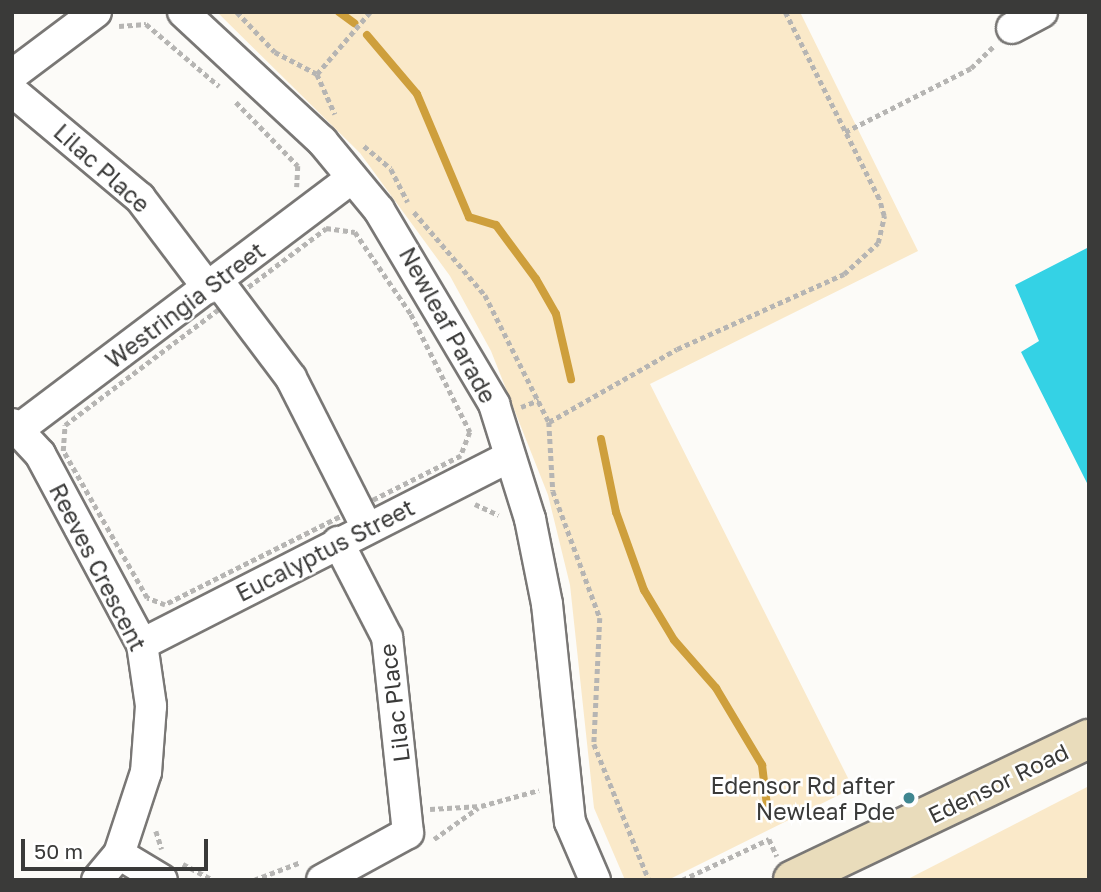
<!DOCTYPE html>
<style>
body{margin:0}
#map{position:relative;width:1101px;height:892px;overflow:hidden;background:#fcfbf8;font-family:"Golos Text",sans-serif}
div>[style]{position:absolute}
.green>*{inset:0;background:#fae9c9}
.stream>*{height:8px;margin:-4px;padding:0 4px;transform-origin:4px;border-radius:4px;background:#ce9f3c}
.building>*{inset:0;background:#34d2e5}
.path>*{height:4.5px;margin-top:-2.25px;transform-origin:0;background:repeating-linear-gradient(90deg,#b6b5b3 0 5px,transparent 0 8.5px)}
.roads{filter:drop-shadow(2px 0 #797775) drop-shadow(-2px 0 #797775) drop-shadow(0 2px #797775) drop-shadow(0 -2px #797775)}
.street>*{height:30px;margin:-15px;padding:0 15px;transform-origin:15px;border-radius:15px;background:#fff}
.secondary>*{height:38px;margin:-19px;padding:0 19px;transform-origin:19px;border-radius:19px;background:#e9dcbb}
.dots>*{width:19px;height:19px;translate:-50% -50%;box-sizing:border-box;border:4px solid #fff;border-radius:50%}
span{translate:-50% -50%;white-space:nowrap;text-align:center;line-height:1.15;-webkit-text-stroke:5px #fff;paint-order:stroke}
.street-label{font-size:23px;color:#3a3a39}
.poi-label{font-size:23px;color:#3a3a39}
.right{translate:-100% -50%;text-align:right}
.frame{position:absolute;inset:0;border:14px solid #3a3a39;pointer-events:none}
.scale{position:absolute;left:21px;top:839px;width:187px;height:32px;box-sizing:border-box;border:4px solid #3a3a39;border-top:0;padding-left:9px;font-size:21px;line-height:24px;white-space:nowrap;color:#3a3a39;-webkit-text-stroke:5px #fff;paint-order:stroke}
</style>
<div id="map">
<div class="green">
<i style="clip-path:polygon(217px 12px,800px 12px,918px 251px,650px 384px,853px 788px,668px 880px,625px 880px,594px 808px,570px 585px,548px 495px,491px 351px,450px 276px,360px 153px)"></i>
<i style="clip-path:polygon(1089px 786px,1089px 880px,906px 880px)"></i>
</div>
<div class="stream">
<i style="left:339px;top:12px;width:19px;rotate:36deg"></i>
<i style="left:367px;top:35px;width:77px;rotate:49.7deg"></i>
<i style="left:417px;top:94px;width:134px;rotate:67.1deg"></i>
<i style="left:469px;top:217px;width:28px;rotate:17deg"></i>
<i style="left:496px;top:225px;width:67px;rotate:53.5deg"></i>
<i style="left:536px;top:279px;width:40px;rotate:60.3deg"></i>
<i style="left:556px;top:314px;width:67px;rotate:77deg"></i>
<i style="left:601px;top:439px;width:75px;rotate:78.4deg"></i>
<i style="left:616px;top:512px;width:83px;rotate:70.3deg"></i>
<i style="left:644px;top:590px;width:58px;rotate:59deg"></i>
<i style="left:674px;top:640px;width:64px;rotate:48.8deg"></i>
<i style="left:716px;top:688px;width:90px;rotate:59.1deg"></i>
<i style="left:762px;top:765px;width:49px;rotate:83deg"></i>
</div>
<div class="building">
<i style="clip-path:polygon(1089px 247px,1089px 487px,1021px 352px,1039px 341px,1015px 285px)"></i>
</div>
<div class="path">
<i style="left:237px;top:12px;width:55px;rotate:46.5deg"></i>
<i style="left:275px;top:52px;width:47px;rotate:27.6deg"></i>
<i style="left:317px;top:74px;width:44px;rotate:65.8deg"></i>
<i style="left:119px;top:26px;width:27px;rotate:-4deg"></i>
<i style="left:146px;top:24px;width:96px;rotate:40.3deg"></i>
<i style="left:317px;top:74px;width:82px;rotate:-49.5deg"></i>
<i style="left:236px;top:102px;width:89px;rotate:45.9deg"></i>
<i style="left:298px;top:166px;width:21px;rotate:93deg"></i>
<i style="left:845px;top:132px;width:141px;rotate:-26.9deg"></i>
<i style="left:971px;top:68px;width:32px;rotate:-44deg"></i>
<i style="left:364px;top:146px;width:35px;rotate:40deg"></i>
<i style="left:391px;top:169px;width:37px;rotate:63deg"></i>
<i style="left:414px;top:212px;width:109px;rotate:49.5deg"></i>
<i style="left:485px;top:295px;width:142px;rotate:63.3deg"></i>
<i style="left:549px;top:422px;width:69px;rotate:86.7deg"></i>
<i style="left:553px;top:491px;width:135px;rotate:69.7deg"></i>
<i style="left:600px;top:618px;width:126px;rotate:92.7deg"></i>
<i style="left:594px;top:744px;width:147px;rotate:68deg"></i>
<i style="left:326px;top:228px;width:29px;rotate:8deg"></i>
<i style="left:355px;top:232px;width:99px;rotate:55.7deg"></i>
<i style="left:411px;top:314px;width:132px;rotate:63.4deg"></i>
<i style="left:470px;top:432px;width:26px;rotate:111deg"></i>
<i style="left:461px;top:456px;width:331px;rotate:153.3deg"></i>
<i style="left:165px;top:605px;width:19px;rotate:-159deg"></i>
<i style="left:147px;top:598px;width:169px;rotate:-119.7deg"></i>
<i style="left:63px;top:451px;width:26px;rotate:-86deg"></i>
<i style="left:65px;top:425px;width:327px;rotate:-37deg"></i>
<i style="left:521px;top:407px;width:19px;rotate:-21deg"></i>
<i style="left:549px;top:422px;width:147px;rotate:-29.7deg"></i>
<i style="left:677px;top:349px;width:183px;rotate:-24.2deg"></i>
<i style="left:844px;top:274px;width:46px;rotate:-42.4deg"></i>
<i style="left:878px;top:243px;width:28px;rotate:-77deg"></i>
<i style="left:884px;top:216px;width:18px;rotate:-106deg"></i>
<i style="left:879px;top:199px;width:209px;rotate:-116.7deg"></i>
<i style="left:475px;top:504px;width:26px;rotate:25deg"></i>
<i style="left:430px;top:809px;width:51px;rotate:-3.4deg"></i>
<i style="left:481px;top:806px;width:60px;rotate:-15.4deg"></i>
<i style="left:156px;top:831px;width:19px;rotate:72deg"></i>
<i style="left:434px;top:839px;width:54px;rotate:-35.2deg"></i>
<i style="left:183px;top:864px;width:34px;rotate:28deg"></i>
<i style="left:254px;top:880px;width:50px;rotate:-21deg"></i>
<i style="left:682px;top:880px;width:96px;rotate:-25.2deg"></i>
<i style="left:769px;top:839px;width:19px;rotate:65deg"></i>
</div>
<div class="roads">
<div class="street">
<i style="left:183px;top:12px;width:190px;rotate:42.9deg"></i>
<i style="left:322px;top:141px;width:89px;rotate:50.4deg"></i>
<i style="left:379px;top:210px;width:226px;rotate:59.3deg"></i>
<i style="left:494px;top:404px;width:121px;rotate:72.6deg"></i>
<i style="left:530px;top:519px;width:87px;rotate:78.7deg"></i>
<i style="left:547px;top:604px;width:219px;rotate:84deg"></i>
<i style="left:570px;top:822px;width:63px;rotate:66.7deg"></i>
<i style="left:1012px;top:28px;width:34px;rotate:-28deg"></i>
<i style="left:12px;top:75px;width:105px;rotate:-36.9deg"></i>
<i style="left:12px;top:91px;width:167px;rotate:39.9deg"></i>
<i style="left:140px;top:198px;width:113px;rotate:52.9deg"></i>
<i style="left:218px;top:281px;width:121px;rotate:53deg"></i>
<i style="left:291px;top:378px;width:168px;rotate:63.1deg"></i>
<i style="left:12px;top:424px;width:41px;rotate:47deg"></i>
<i style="left:40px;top:454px;width:216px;rotate:61.8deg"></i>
<i style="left:142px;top:644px;width:63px;rotate:81.7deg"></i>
<i style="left:151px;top:706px;width:66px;rotate:94.3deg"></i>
<i style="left:146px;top:772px;width:86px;rotate:108.2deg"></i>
<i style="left:119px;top:854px;width:34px;rotate:130deg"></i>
<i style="left:19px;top:429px;width:414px;rotate:-37deg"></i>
<i style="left:142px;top:644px;width:412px;rotate:-27deg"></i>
<i style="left:119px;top:854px;width:50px;rotate:31.2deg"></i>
<i style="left:322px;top:880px;width:98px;rotate:-28.7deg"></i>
<i style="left:408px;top:833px;width:197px;rotate:-96.1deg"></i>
<i style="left:387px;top:637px;width:107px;rotate:-117.3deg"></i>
</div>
<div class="secondary">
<i style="left:793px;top:880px;width:328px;rotate:-25.5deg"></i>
</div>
</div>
<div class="dots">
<i style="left:909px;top:798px;background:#408791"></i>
</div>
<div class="street-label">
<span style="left:102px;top:168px;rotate:42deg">Lilac Place</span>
<span style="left:185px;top:305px;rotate:-37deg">Westringia Street</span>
<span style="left:448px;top:325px;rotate:61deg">Newleaf Parade</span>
<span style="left:325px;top:550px;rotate:-27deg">Eucalyptus Street</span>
<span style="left:98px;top:567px;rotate:63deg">Reeves Crescent</span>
<span style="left:394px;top:703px;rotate:-97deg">Lilac Place</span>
<span style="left:998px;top:783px;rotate:-26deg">Edensor Road</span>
</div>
<div class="poi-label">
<span class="right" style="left:895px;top:798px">Edensor Rd after<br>Newleaf Pde</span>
</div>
<div class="frame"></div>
<div class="scale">50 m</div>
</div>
